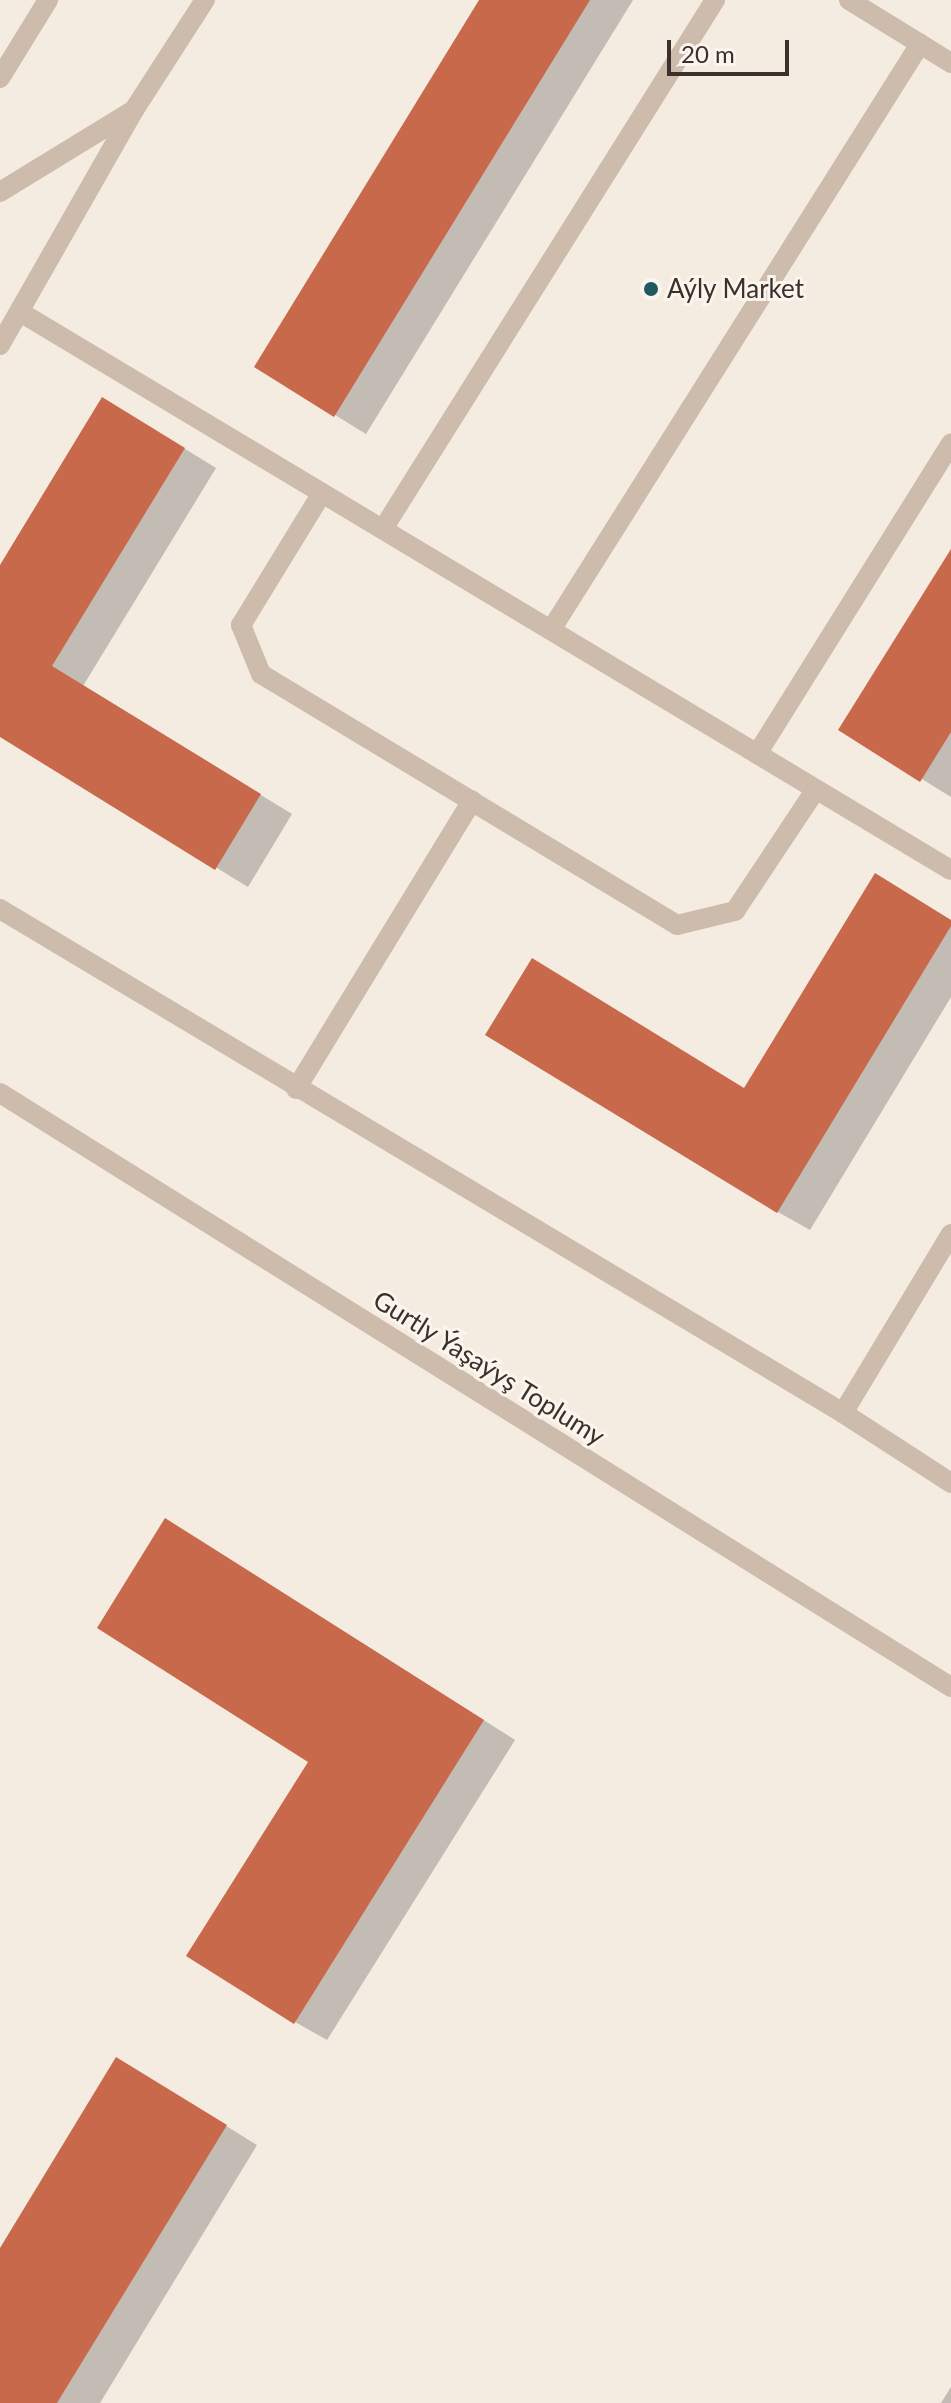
<!DOCTYPE html>
<meta charset="utf-8">
<style>
body{margin:0}
#map{position:relative;width:951px;height:2403px;overflow:hidden;background:#f4ebe1;font-family:Lato,sans-serif}
div>[style]{position:absolute}
.shadow>*{inset:0;background:#0003}
.building>*{inset:0;background:#c8694b}
.service>*{height:20px;margin:-10px;padding:0 10px;transform-origin:10px;border-radius:10px;background:#cdbbac}
.minor>*{height:20px;margin:-10px;padding:0 10px;transform-origin:10px;border-radius:10px;background:#cdbbac}
.tertiary>*{height:20px;margin:-10px;padding:0 10px;transform-origin:10px;border-radius:10px;background:#cdbbac}
.dots>*{width:22px;height:22px;translate:-50% -50%;box-sizing:border-box;border:4px solid #fbf5ee;border-radius:50%}
span{translate:-50% -50%;white-space:nowrap;text-align:center;line-height:1.15;-webkit-text-stroke:6px #fbf5ee;paint-order:stroke}
.poi-label{font-size:26px;color:#3b302b}
.left{translate:0 -50%;text-align:left}
.street-label{font-size:26px;color:#3b302b}
.scale{position:absolute;left:667px;top:40px;width:122px;height:36px;box-sizing:border-box;border:4px solid #3b302b;border-top:0;padding-left:10px;font-size:24px;line-height:28px;white-space:nowrap;color:#3b302b;-webkit-text-stroke:6px #fbf5ee;paint-order:stroke}
</style>
<div id="map">
<div class="shadow">
<i style="clip-path:polygon(481px 0,633px 0,366px 434px,335px 415px)"></i>
<i style="clip-path:polygon(135px 418px,216px 468px,83px 686px,292px 814px,248px 887px,0 735px,0 569px)"></i>
<i style="clip-path:polygon(951px 552px,951px 797px,841px 729px)"></i>
<i style="clip-path:polygon(951px 921px,951px 997px,810px 1230px,778px 1212px,745px 1090px)"></i>
<i style="clip-path:polygon(198px 1539px,515px 1740px,327px 2040px,295px 2022px,311px 1761px)"></i>
<i style="clip-path:polygon(149px 2078px,257px 2145px,100px 2403px,0 2403px,0 2252px)"></i>
<i style="clip-path:polygon(951px 2387px,951px 2403px,941px 2403px)"></i>
</div>
<div class="building">
<i style="clip-path:polygon(479px 0,590px 0,334px 417px,254px 367px)"></i>
<i style="clip-path:polygon(102px 397px,185px 448px,52px 666px,261px 794px,215px 870px,0 737px,0 565px)"></i>
<i style="clip-path:polygon(951px 549px,951px 732px,920px 782px,838px 730px)"></i>
<i style="clip-path:polygon(875px 873px,951px 920px,951px 926px,777px 1213px,485px 1035px,532px 958px,744px 1088px)"></i>
<i style="clip-path:polygon(165px 1518px,484px 1720px,294px 2024px,186px 1956px,308px 1762px,97px 1628px)"></i>
<i style="clip-path:polygon(116px 2057px,227px 2125px,57px 2403px,0 2403px,0 2248px)"></i>
</div>
<div class="service">
<i style="left:849px;top:0;width:120px;rotate:31.7deg"></i>
<i style="left:20px;top:312px;width:1085px;rotate:30.94deg"></i>
<i style="left:322px;top:493px;width:155px;rotate:121.5deg"></i>
<i style="left:241px;top:625px;width:53px;rotate:67.8deg"></i>
<i style="left:261px;top:674px;width:486px;rotate:31.1deg"></i>
<i style="left:677px;top:925px;width:60px;rotate:-13.6deg"></i>
<i style="left:735px;top:911px;width:146px;rotate:-56.4deg"></i>
<i style="left:383px;top:529px;width:625px;rotate:-57.89deg"></i>
<i style="left:551px;top:630px;width:693px;rotate:-57.8deg"></i>
<i style="left:757px;top:754px;width:366px;rotate:-58deg"></i>
<i style="left:296px;top:1089px;width:338px;rotate:-58.6deg"></i>
</div>
<div class="minor">
<i style="left:0;top:345px;width:271px;rotate:-60.3deg"></i>
<i style="left:134px;top:110px;width:131px;rotate:-57.2deg"></i>
<i style="left:0;top:909px;width:982px;rotate:30.87deg"></i>
<i style="left:843px;top:1413px;width:129px;rotate:32.9deg"></i>
<i style="left:843px;top:1413px;width:209px;rotate:-58.9deg"></i>
</div>
<div class="tertiary">
<i style="left:0;top:78px;width:92px;rotate:-58.4deg"></i>
<i style="left:0;top:192px;width:157px;rotate:-31.5deg"></i>
<i style="left:0;top:1093px;width:1121px;rotate:31.99deg"></i>
</div>
<div class="dots">
<i style="left:651px;top:289px;background:#1f5a5e"></i>
</div>
<div class="poi-label">
<span class="left" style="left:667px;top:289px">Aýly Market</span>
</div>
<div class="street-label">
<span style="left:489px;top:1368px;rotate:32deg">Gurtly Ýaşaýyş Toplumy</span>
</div>
<div class="scale">20 m</div>
</div>
